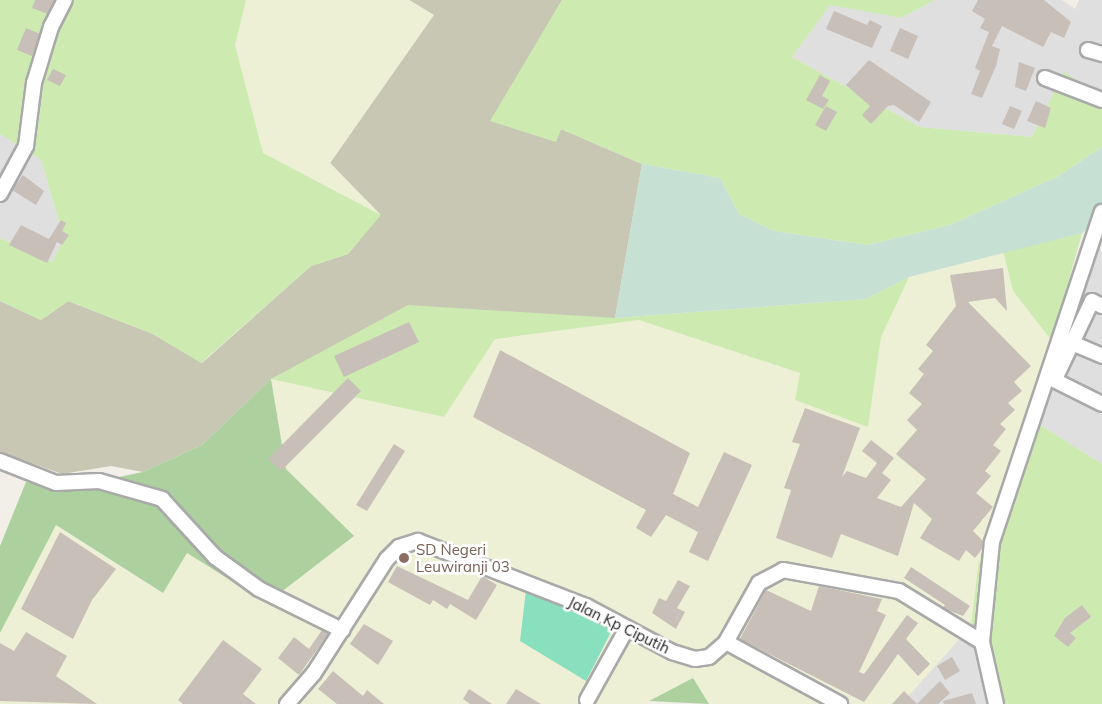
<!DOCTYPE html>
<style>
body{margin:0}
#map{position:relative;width:1102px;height:704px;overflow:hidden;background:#f2efe9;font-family:Mulish,sans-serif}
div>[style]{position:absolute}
.residential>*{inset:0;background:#e0dfdf}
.construction>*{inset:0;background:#c7c7b4}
.farmland>*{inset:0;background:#eef0d5}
.grass>*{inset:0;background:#cdebb0}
.forest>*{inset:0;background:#add19e}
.wetland>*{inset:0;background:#c6e0d4}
.pitch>*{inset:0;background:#88e0be}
.building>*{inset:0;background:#c7bfb8}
.roads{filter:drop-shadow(2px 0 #a9a9a9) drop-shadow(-2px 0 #a9a9a9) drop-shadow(0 2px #a9a9a9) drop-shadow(0 -2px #a9a9a9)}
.minor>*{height:14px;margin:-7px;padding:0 7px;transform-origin:7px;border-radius:7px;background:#fff}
.dots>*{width:16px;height:16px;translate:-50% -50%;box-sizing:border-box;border:3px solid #fff;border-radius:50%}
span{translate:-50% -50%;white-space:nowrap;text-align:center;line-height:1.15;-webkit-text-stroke:5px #fff;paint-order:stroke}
.education-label{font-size:15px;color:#785e54}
.left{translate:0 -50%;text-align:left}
.street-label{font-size:15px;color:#222}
</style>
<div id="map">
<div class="residential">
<i style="clip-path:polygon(935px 0,1062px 0,1075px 9px,1079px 0,1102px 0,1102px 95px,1064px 73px,1032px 137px,920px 127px,792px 57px,830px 4px,901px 18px)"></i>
<i style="clip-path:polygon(0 134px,41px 160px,64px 239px,52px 263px,0 238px)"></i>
<i style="clip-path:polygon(1096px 245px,1102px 252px,1102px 464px,1039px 424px)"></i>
<i style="clip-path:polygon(971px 626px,1002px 698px,1062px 704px,901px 704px)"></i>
</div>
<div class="construction">
<i style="clip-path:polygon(409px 0,562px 0,491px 121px,556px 141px,561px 129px,642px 164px,615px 318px,271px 379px,202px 445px,143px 472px,111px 466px,62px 474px,0 452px,0 301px,41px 320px,68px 301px,153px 334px,202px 363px,311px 266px,348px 254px,380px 215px,330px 163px,433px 15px)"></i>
</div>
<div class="farmland">
<i style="clip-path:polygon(246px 0,409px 0,434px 15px,330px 163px,381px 215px,263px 153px,235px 45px)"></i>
<i style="clip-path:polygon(1003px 251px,1013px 291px,1052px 341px,999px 490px,978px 567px,971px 626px,901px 704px,709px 704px,693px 678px,645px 704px,0 704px,0 633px,55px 525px,162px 593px,187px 553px,267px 603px,354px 537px,286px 469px,271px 379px,444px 417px,495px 339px,639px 320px,800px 373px,868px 427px,881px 337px,909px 277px)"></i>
</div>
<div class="grass">
<i style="clip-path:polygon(0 0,246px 0,235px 45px,263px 153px,381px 215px,348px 254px,311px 266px,201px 363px,153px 334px,68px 301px,41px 320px,0 301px,0 238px,52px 262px,64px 239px,41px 160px,0 134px)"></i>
<i style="clip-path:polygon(562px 0,935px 0,901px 18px,830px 5px,792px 57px,920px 127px,1032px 137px,1064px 72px,1102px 95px,1102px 147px,1059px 176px,950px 225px,867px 245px,774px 231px,739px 214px,720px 178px,642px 164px,561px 129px,556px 142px,490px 121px)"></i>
<i style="clip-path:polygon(1082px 233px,1052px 341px,1013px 291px,1003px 251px)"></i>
<i style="clip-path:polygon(909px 277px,881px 337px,868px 427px,795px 400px,800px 373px,639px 320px,495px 339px,444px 417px,271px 379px,408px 305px,615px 318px,866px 299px)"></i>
<i style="clip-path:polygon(1039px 424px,1102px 464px,1102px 704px,1005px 704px,971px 626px,978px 567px,999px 490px,1014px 495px)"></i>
</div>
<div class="forest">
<i style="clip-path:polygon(271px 379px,286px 469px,354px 536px,267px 603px,187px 553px,163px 593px,56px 525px,0 633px,0 546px,26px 482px,66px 488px,143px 472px,202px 445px)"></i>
<i style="clip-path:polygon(693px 678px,709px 704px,649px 701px)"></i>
</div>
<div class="wetland">
<i style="clip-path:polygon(1102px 147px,1102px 218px,1082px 233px,909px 277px,866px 299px,615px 318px,642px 164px,720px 178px,739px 214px,774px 231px,867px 245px,950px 225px,1059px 176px)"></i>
</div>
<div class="pitch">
<i style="clip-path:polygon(526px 590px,612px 630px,586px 681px,520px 641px)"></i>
</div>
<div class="building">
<i style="clip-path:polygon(35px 0,54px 0,48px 14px,32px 8px)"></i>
<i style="clip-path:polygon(978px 0,1044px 0,1071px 22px,1064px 38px,1051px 32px,1043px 47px,1002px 26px,992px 46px,1000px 49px,996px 66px,982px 98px,971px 94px,980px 71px,975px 68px,989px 32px,980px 28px,985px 19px,972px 11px)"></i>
<i style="clip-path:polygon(834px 11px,867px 25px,870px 20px,882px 26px,872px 48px,826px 29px)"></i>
<i style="clip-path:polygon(26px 28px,40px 34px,32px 56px,17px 50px)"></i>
<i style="clip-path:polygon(900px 28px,918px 36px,908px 59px,890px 51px)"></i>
<i style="clip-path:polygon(869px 60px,931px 102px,919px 122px,894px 105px,888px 106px,871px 124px,862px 115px,870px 106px,846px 85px)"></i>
<i style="clip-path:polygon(1019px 62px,1035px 68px,1026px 91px,1015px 87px)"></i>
<i style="clip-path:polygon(53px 69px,66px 75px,60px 86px,47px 80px)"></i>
<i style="clip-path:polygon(820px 75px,830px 81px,822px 96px,829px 100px,823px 109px,806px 100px)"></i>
<i style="clip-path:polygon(1036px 101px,1051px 108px,1045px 128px,1027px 121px)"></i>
<i style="clip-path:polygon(826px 106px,837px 112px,826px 131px,815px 125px)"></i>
<i style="clip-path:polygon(1010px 106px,1022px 111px,1014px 129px,1002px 124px)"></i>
<i style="clip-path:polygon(23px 175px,44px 191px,36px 205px,12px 190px)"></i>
<i style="clip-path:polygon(61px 220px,66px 223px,62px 231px,69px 235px,62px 245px,57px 242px,47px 263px,9px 245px,21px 225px,49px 239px)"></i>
<i style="clip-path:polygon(1003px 268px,1007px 311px,995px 298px,968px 302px,1031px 366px,1014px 382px,1022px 391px,1008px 403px,1015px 410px,1000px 424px,1006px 429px,993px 445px,1001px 451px,985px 471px,991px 476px,976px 493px,993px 507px,973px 531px,983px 541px,982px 549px,975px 558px,966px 550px,959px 561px,920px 538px,932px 519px,914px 503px,898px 556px,841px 534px,832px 558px,776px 538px,791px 490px,784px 488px,800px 444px,792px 442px,805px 408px,860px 428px,842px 477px,847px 471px,866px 478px,877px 463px,862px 451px,871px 440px,894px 458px,882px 473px,891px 480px,877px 498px,901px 507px,926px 479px,896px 454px,917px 430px,907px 420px,922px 404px,909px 393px,924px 374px,918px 369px,933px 351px,926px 345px,956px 306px,950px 275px)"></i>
<i style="clip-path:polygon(409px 322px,419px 342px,344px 377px,334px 356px)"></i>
<i style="clip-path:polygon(500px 350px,690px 453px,673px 494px,698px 507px,724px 452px,752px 465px,708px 561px,689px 552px,698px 532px,666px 515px,651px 537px,636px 528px,646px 510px,473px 417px)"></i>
<i style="clip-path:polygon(348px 378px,361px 391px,281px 471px,268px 459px)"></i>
<i style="clip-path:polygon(394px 444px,405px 451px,367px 511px,356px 505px)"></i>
<i style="clip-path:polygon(60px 532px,116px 569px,92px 600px,73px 639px,21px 609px)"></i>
<i style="clip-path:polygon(397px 566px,468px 600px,482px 576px,497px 585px,476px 620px,450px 604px,447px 609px,433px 600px,430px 605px,388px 582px)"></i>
<i style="clip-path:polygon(911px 567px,970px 606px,963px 616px,943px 608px,945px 605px,904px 578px)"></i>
<i style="clip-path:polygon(678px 580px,690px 586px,677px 608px,685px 612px,676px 629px,652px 613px,659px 598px,666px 601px)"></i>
<i style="clip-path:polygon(819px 586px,882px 599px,877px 611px,886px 615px,859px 672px,864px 674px,907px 615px,918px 623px,906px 639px,930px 664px,918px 676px,898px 654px,864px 702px,740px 639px,766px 590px,811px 611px)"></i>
<i style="clip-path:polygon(1082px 605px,1091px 617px,1070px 633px,1076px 638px,1068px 647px,1054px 636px,1065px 618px)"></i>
<i style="clip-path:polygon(364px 624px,393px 641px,378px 665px,350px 644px)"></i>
<i style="clip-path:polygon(322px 630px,328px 634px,299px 675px,278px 658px,294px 637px,309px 649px)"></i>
<i style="clip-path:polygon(26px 632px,67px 656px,56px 676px,97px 704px,0 701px,0 643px,14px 651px)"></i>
<i style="clip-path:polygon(223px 640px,262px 669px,243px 694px,256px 704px,183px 704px,178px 700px)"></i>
<i style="clip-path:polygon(952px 657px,960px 671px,945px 680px,937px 666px)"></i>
<i style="clip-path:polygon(333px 671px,363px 696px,367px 690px,384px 704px,337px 704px,318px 689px)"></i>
<i style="clip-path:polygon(940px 681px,950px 693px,938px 704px,892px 704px,904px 691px,917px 704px)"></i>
<i style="clip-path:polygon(469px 689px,492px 704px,470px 704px,463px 699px)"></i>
<i style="clip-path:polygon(516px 689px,541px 704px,506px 704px)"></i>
<i style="clip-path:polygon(972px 693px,976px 704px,944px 704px,943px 701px)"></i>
</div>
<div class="roads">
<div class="minor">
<i style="left:1088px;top:50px;width:15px;rotate:16deg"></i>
<i style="left:1045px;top:78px;width:61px;rotate:21.1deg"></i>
<i style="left:0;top:194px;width:55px;rotate:-61.6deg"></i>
<i style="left:26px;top:146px;width:64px;rotate:-82.8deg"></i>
<i style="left:34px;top:83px;width:59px;rotate:-73.1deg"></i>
<i style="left:51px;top:27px;width:30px;rotate:-63deg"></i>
<i style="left:1072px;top:343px;width:33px;rotate:23deg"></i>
<i style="left:1048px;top:377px;width:60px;rotate:26.6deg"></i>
<i style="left:1055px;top:379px;width:86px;rotate:-64.6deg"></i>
<i style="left:1092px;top:301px;width:11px;rotate:27deg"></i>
<i style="left:0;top:461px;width:60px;rotate:21.4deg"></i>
<i style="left:56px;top:483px;width:43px;rotate:-2.7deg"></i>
<i style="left:99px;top:481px;width:66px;rotate:15.9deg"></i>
<i style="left:162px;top:499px;width:79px;rotate:47.6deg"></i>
<i style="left:215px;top:557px;width:54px;rotate:36deg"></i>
<i style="left:259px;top:589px;width:93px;rotate:26.3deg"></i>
<i style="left:726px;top:642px;width:130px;rotate:28.5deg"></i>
<i style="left:587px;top:700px;width:82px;rotate:-60.9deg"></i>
<i style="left:287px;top:704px;width:41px;rotate:-48.9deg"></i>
<i style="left:314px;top:673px;width:135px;rotate:-57.4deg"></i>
<i style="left:387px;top:559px;width:17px;rotate:-45deg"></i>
<i style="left:399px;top:547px;width:20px;rotate:-18deg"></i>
<i style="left:418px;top:541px;width:180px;rotate:21.2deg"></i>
<i style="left:586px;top:606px;width:98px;rotate:28.1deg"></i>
<i style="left:672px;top:652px;width:24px;rotate:17deg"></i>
<i style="left:695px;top:659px;width:14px;rotate:-8deg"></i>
<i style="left:709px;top:657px;width:23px;rotate:-41deg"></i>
<i style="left:726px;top:642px;width:68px;rotate:-60.8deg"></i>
<i style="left:759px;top:583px;width:27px;rotate:-28deg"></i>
<i style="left:783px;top:570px;width:118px;rotate:10.3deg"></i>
<i style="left:899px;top:591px;width:97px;rotate:31.6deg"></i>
<i style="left:996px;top:704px;width:64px;rotate:-102.7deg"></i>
<i style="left:982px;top:642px;width:100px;rotate:-84.3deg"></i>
<i style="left:992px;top:542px;width:348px;rotate:-71.6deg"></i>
</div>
</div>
<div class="dots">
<i style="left:404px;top:558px;background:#8d6e63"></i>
</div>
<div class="education-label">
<span class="left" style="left:416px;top:558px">SD Negeri<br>Leuwiranji 03</span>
</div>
<div class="street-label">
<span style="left:619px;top:625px;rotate:26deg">Jalan Kp Ciputih</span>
</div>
</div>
